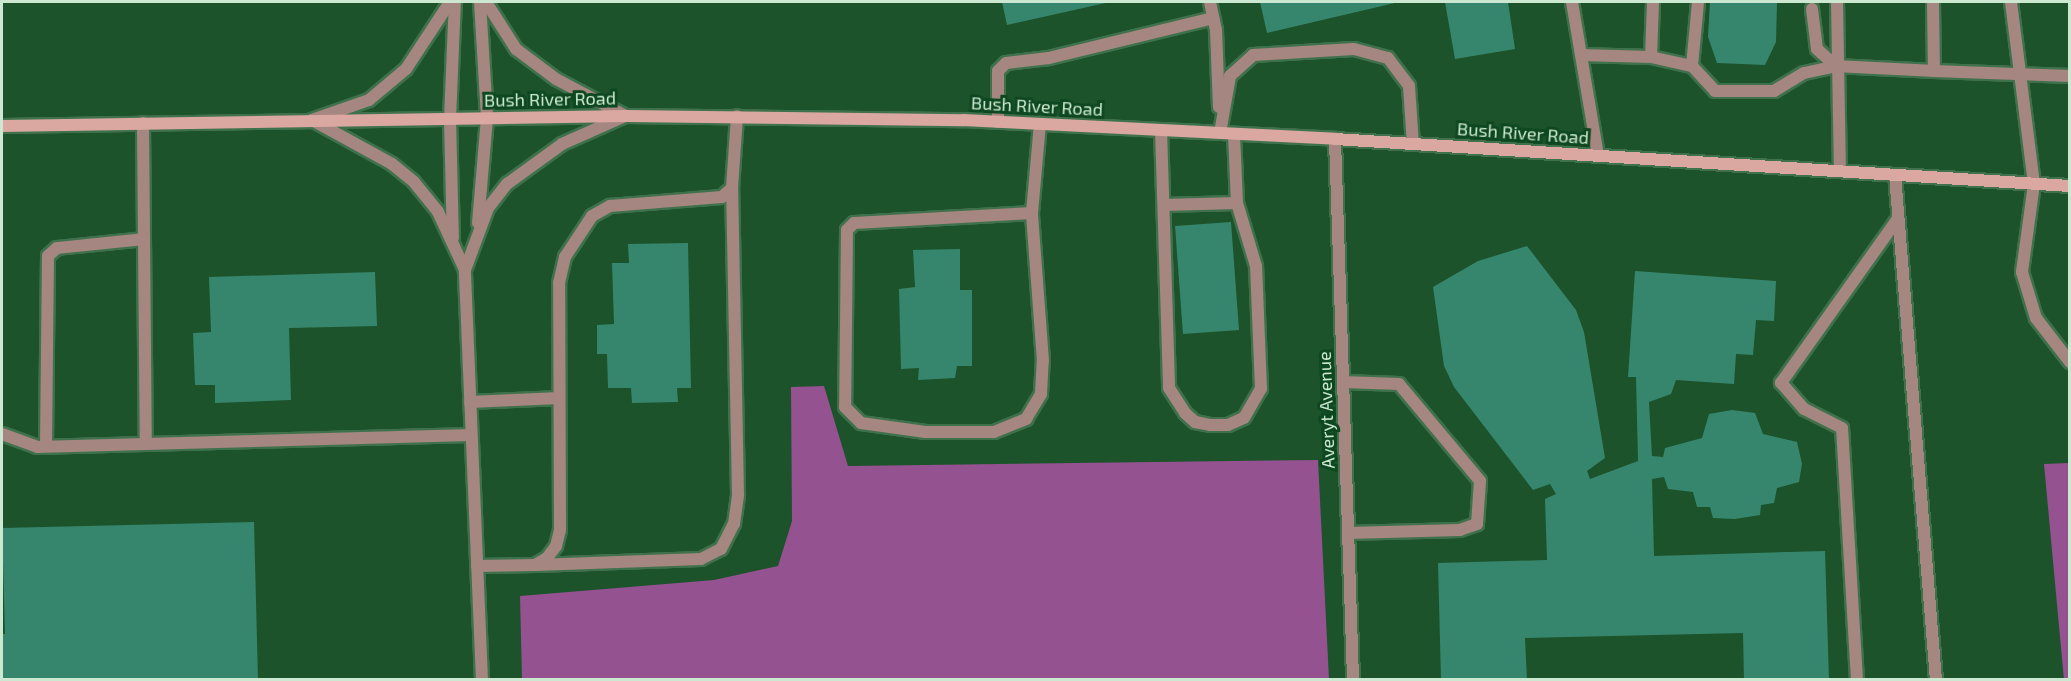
<!DOCTYPE html>
<style>
body{margin:0}
#map{position:relative;width:2071px;height:681px;overflow:hidden;background:#1c532b;font-family:"Exo 2",sans-serif}
div>[style]{position:absolute}
.green>*{inset:0;background:#945290}
.building>*{inset:0;background:#36866d}
.roads{filter:drop-shadow(2px 0 #3f714c) drop-shadow(-2px 0 #3f714c) drop-shadow(0 2px #3f714c) drop-shadow(0 -2px #3f714c)}
.service>*{height:12px;margin:-6px;padding:0 6px;transform-origin:6px;border-radius:6px;background:#a58680}
.minor>*{height:12px;margin:-6px;padding:0 6px;transform-origin:6px;border-radius:6px;background:#a58680}
.secondary>*{height:12px;margin:-6px;padding:0 6px;transform-origin:6px;border-radius:6px;background:#daa8a0}
span{translate:-50% -50%;white-space:nowrap;text-align:center;line-height:1.15;-webkit-text-stroke:6px #0e4820;paint-order:stroke}
.street-label{font-size:18px;color:#cce8d0}
.frame{position:absolute;inset:0;border:3px solid #cce8d0;pointer-events:none}
</style>
<div id="map">
<div class="green">
<i style="clip-path:polygon(824px 386px,848px 466px,1318px 460px,1329px 679px,522px 679px,520px 596px,714px 580px,778px 566px,792px 521px,791px 387px)"></i>
<i style="clip-path:polygon(2069px 463px,2070px 679px,2064px 680px,2044px 464px)"></i>
</div>
<div class="building">
<i style="clip-path:polygon(1002px 2px,1110px 2px,1007px 25px)"></i>
<i style="clip-path:polygon(1260px 2px,1399px 2px,1267px 33px)"></i>
<i style="clip-path:polygon(1445px 2px,1508px 2px,1515px 49px,1455px 59px)"></i>
<i style="clip-path:polygon(1710px 2px,1777px 2px,1776px 42px,1765px 65px,1717px 63px,1708px 37px)"></i>
<i style="clip-path:polygon(1231px 222px,1239px 330px,1183px 334px,1175px 226px)"></i>
<i style="clip-path:polygon(688px 243px,691px 388px,677px 388px,678px 402px,632px 403px,631px 388px,608px 388px,607px 354px,597px 354px,597px 325px,614px 324px,612px 263px,629px 263px,628px 244px)"></i>
<i style="clip-path:polygon(1527px 246px,1576px 310px,1584px 332px,1605px 458px,1587px 471px,1590px 479px,1638px 461px,1636px 377px,1628px 377px,1635px 271px,1776px 281px,1774px 321px,1756px 320px,1753px 355px,1736px 354px,1734px 384px,1676px 380px,1671px 394px,1649px 402px,1652px 456px,1663px 457px,1665px 448px,1702px 438px,1709px 414px,1732px 410px,1755px 413px,1763px 434px,1797px 442px,1802px 464px,1799px 482px,1777px 488px,1774px 503px,1761px 505px,1760px 515px,1735px 519px,1713px 518px,1710px 507px,1697px 507px,1693px 492px,1668px 489px,1664px 477px,1652px 479px,1654px 556px,1825px 551px,1829px 680px,1744px 680px,1743px 633px,1525px 638px,1527px 680px,1441px 680px,1438px 563px,1547px 560px,1545px 499px,1556px 494px,1550px 484px,1533px 490px,1454px 387px,1444px 366px,1433px 287px,1478px 261px)"></i>
<i style="clip-path:polygon(960px 249px,960px 290px,972px 290px,972px 366px,957px 366px,955px 378px,918px 380px,919px 368px,901px 369px,899px 289px,915px 287px,913px 250px)"></i>
<i style="clip-path:polygon(375px 272px,377px 326px,289px 328px,291px 400px,215px 403px,215px 385px,195px 385px,193px 333px,211px 332px,209px 277px)"></i>
<i style="clip-path:polygon(254px 522px,258px 680px,2px 680px,2px 634px,5px 634px,2px 528px)"></i>
</div>
<div class="roads">
<div class="service">
<i style="left:480px;top:2px;width:116px;rotate:86.5deg"></i>
<i style="left:486px;top:2px;width:56px;rotate:57.4deg"></i>
<i style="left:516px;top:49px;width:50px;rotate:36.9deg"></i>
<i style="left:556px;top:79px;width:79px;rotate:27.9deg"></i>
<i style="left:1210px;top:2px;width:29px;rotate:78deg"></i>
<i style="left:1216px;top:30px;width:77px;rotate:87.8deg"></i>
<i style="left:1572px;top:2px;width:156px;rotate:80.4deg"></i>
<i style="left:1837px;top:2px;width:169px;rotate:89deg"></i>
<i style="left:1933px;top:2px;width:69px;rotate:89.2deg"></i>
<i style="left:1934px;top:71px;width:136px;rotate:2.1deg"></i>
<i style="left:2011px;top:2px;width:183px;rotate:82.8deg"></i>
<i style="left:1812px;top:9px;width:40px;rotate:82.9deg"></i>
<i style="left:1817px;top:49px;width:25px;rotate:42deg"></i>
<i style="left:1581px;top:55px;width:70px;rotate:1.6deg"></i>
<i style="left:1651px;top:57px;width:42px;rotate:12.4deg"></i>
<i style="left:1692px;top:66px;width:34px;rotate:47deg"></i>
<i style="left:1715px;top:91px;width:59px"></i>
<i style="left:1774px;top:91px;width:35px;rotate:-31deg"></i>
<i style="left:1804px;top:73px;width:33px;rotate:-12deg"></i>
<i style="left:1836px;top:66px;width:98px;rotate:2.9deg"></i>
<i style="left:1651px;top:57px;width:55px;rotate:-87.9deg"></i>
<i style="left:1692px;top:66px;width:64px;rotate:-84.6deg"></i>
<i style="left:450px;top:119px;width:117px;rotate:-87.6deg"></i>
<i style="left:312px;top:120px;width:60px;rotate:-19.3deg"></i>
<i style="left:369px;top:100px;width:48px;rotate:-40deg"></i>
<i style="left:406px;top:69px;width:80px;rotate:-56.7deg"></i>
<i style="left:998px;top:122px;width:51px;rotate:-90deg"></i>
<i style="left:998px;top:71px;width:11px;rotate:-45deg"></i>
<i style="left:1006px;top:63px;width:43px;rotate:-6.6deg"></i>
<i style="left:1049px;top:58px;width:169px;rotate:-13.7deg"></i>
<i style="left:143px;top:123px;width:321px;rotate:89.5deg"></i>
<i style="left:1161px;top:130px;width:258px;rotate:88.2deg"></i>
<i style="left:1169px;top:388px;width:30px;rotate:57deg"></i>
<i style="left:1185px;top:413px;width:13px;rotate:42deg"></i>
<i style="left:1195px;top:422px;width:15px;rotate:11deg"></i>
<i style="left:1210px;top:425px;width:18px"></i>
<i style="left:1228px;top:425px;width:17px;rotate:-24deg"></i>
<i style="left:1244px;top:418px;width:34px;rotate:-60deg"></i>
<i style="left:1261px;top:389px;width:123px;rotate:-92.3deg"></i>
<i style="left:1256px;top:266px;width:66px;rotate:-106.8deg"></i>
<i style="left:1237px;top:203px;width:69px;rotate:-92.5deg"></i>
<i style="left:1220px;top:133px;width:58px;rotate:-80deg"></i>
<i style="left:1230px;top:76px;width:31px;rotate:-42deg"></i>
<i style="left:1253px;top:55px;width:101px;rotate:-3.4deg"></i>
<i style="left:1354px;top:49px;width:35px;rotate:15deg"></i>
<i style="left:1388px;top:58px;width:35px;rotate:53deg"></i>
<i style="left:1409px;top:86px;width:58px;rotate:86.1deg"></i>
<i style="left:1895px;top:175px;width:507px;rotate:85.36deg"></i>
<i style="left:1164px;top:205px;width:73px;rotate:-1.6deg"></i>
<i style="left:1032px;top:213px;width:178px;rotate:176.8deg"></i>
<i style="left:854px;top:223px;width:10px;rotate:135deg"></i>
<i style="left:847px;top:230px;width:177px;rotate:90.6deg"></i>
<i style="left:845px;top:407px;width:23px;rotate:45deg"></i>
<i style="left:861px;top:423px;width:65px;rotate:8deg"></i>
<i style="left:925px;top:432px;width:69px"></i>
<i style="left:994px;top:432px;width:35px;rotate:-22deg"></i>
<i style="left:1026px;top:419px;width:29px;rotate:-59deg"></i>
<i style="left:1041px;top:394px;width:33px;rotate:-87deg"></i>
<i style="left:1043px;top:361px;width:148px;rotate:-94.3deg"></i>
<i style="left:1032px;top:213px;width:89px;rotate:-84.9deg"></i>
<i style="left:1343px;top:382px;width:56px;rotate:2deg"></i>
<i style="left:1399px;top:384px;width:126px;rotate:50.1deg"></i>
<i style="left:1480px;top:481px;width:43px;rotate:94deg"></i>
<i style="left:1477px;top:524px;width:18px;rotate:161deg"></i>
<i style="left:1460px;top:530px;width:112px;rotate:178.5deg"></i>
<i style="left:470px;top:402px;width:89px;rotate:-2.6deg"></i>
<i style="left:2px;top:434px;width:37px;rotate:20deg"></i>
<i style="left:37px;top:447px;width:434px;rotate:-1.6deg"></i>
<i style="left:46px;top:446px;width:190px;rotate:-89.4deg"></i>
<i style="left:48px;top:256px;width:12px;rotate:-42deg"></i>
<i style="left:57px;top:248px;width:87px;rotate:-5.9deg"></i>
<i style="left:536px;top:565px;width:165px;rotate:-2.1deg"></i>
<i style="left:701px;top:559px;width:22px;rotate:-27deg"></i>
<i style="left:721px;top:549px;width:28px;rotate:-63deg"></i>
<i style="left:734px;top:524px;width:30px;rotate:-82deg"></i>
<i style="left:738px;top:494px;width:306px;rotate:-91.1deg"></i>
<i style="left:477px;top:566px;width:58px;rotate:-1deg"></i>
<i style="left:535px;top:565px;width:14px;rotate:-30deg"></i>
<i style="left:547px;top:558px;width:15px;rotate:-53deg"></i>
<i style="left:556px;top:546px;width:16px;rotate:-76deg"></i>
<i style="left:560px;top:530px;width:247px;rotate:-90.2deg"></i>
<i style="left:559px;top:283px;width:27px;rotate:-77deg"></i>
<i style="left:565px;top:257px;width:49px;rotate:-56.6deg"></i>
<i style="left:592px;top:216px;width:21px;rotate:-29deg"></i>
<i style="left:610px;top:206px;width:112px;rotate:-4.6deg"></i>
<i style="left:722px;top:197px;width:13px;rotate:-42deg"></i>
<i style="left:732px;top:188px;width:72px;rotate:-86deg"></i>
<i style="left:1857px;top:680px;width:252px;rotate:-93.4deg"></i>
<i style="left:1842px;top:428px;width:42px;rotate:-153.4deg"></i>
<i style="left:1804px;top:409px;width:35px;rotate:-131deg"></i>
<i style="left:1781px;top:383px;width:199px;rotate:-54.6deg"></i>
</div>
<div class="minor">
<i style="left:450px;top:119px;width:119px;rotate:88.6deg"></i>
<i style="left:312px;top:120px;width:91px;rotate:28.8deg"></i>
<i style="left:392px;top:164px;width:28px;rotate:39deg"></i>
<i style="left:414px;top:182px;width:38px;rotate:51deg"></i>
<i style="left:438px;top:212px;width:64px;rotate:65deg"></i>
<i style="left:1335px;top:139px;width:541px;rotate:88.09deg"></i>
<i style="left:2034px;top:184px;width:89px;rotate:97.8deg"></i>
<i style="left:2022px;top:272px;width:48px;rotate:73.1deg"></i>
<i style="left:2036px;top:318px;width:56px;rotate:52.3deg"></i>
<i style="left:478px;top:223px;width:105px;rotate:-85.1deg"></i>
<i style="left:482px;top:680px;width:410px;rotate:-92.4deg"></i>
<i style="left:465px;top:270px;width:66px;rotate:-69.6deg"></i>
<i style="left:488px;top:208px;width:31px;rotate:-52deg"></i>
<i style="left:507px;top:184px;width:68px;rotate:-36deg"></i>
<i style="left:562px;top:144px;width:69px;rotate:-24deg"></i>
</div>
<div class="secondary">
<i style="left:2px;top:126px;width:624px;rotate:-0.92deg"></i>
<i style="left:626px;top:116px;width:338px;rotate:0.7deg"></i>
<i style="left:964px;top:120px;width:371px;rotate:2.9deg"></i>
<i style="left:1335px;top:139px;width:737px;rotate:3.66deg"></i>
</div>
</div>
<div class="street-label">
<span style="left:550px;top:99px;rotate:-1deg">Bush River Road</span>
<span style="left:1037px;top:106px;rotate:3deg">Bush River Road</span>
<span style="left:1523px;top:133px;rotate:4deg">Bush River Road</span>
<span style="left:1326px;top:410px;rotate:-92deg">Averyt Avenue</span>
</div>
<div class="frame"></div>
</div>
